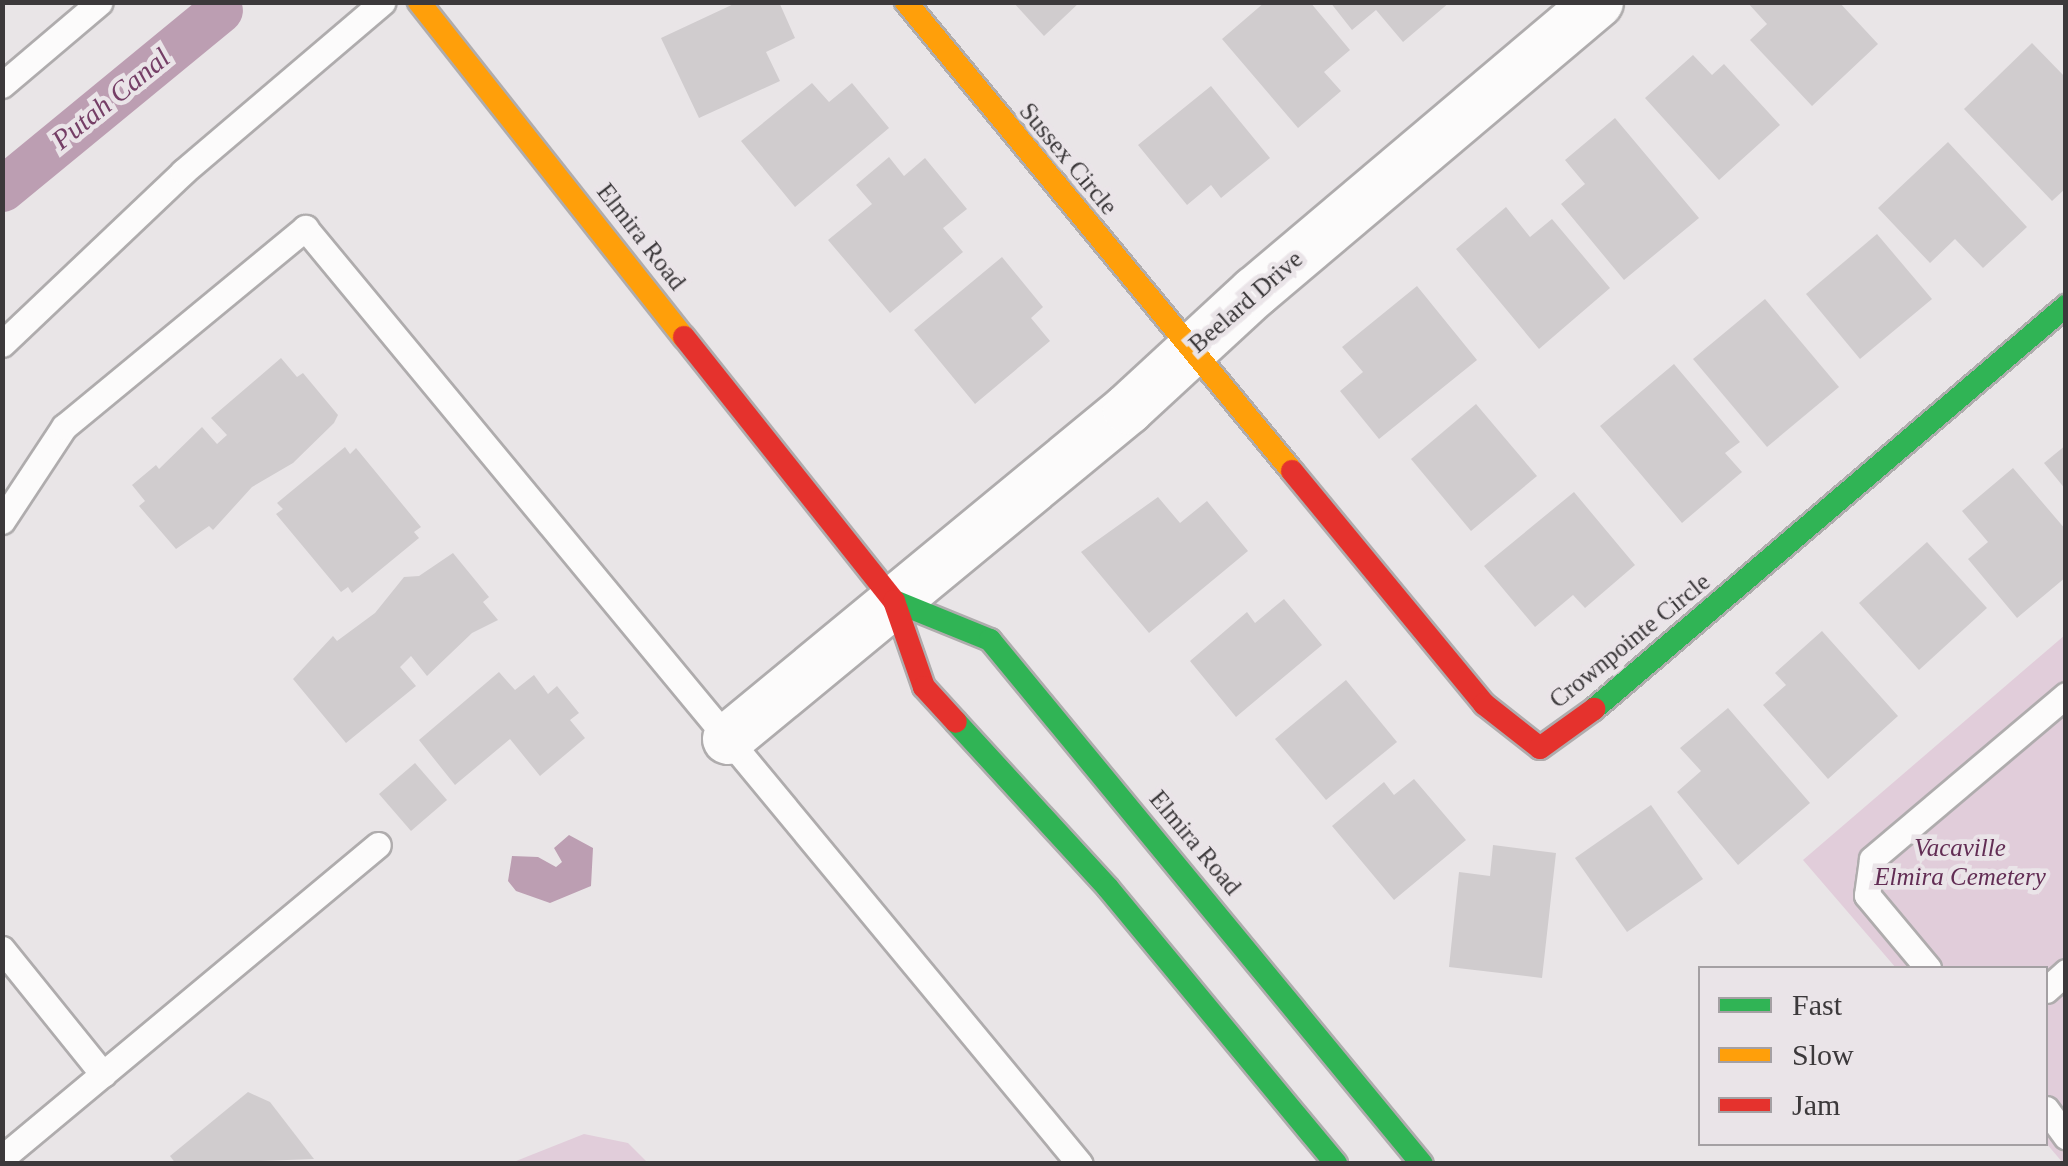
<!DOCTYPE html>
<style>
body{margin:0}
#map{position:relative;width:2068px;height:1166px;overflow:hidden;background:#e9e5e7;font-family:"Times New Roman",serif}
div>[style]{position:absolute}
.green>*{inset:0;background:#e1cdda}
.water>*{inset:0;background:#bc9eb2}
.canal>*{height:45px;margin:-22.5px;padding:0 22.5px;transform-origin:22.5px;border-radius:22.5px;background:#bc9eb2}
.building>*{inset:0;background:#d0ccce}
.roads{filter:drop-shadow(2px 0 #afacad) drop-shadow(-2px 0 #afacad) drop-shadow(0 2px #afacad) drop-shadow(0 -2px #afacad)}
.lane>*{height:25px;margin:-12.5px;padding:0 12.5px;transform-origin:12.5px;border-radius:12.5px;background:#fcfbfb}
.street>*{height:50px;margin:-25px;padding:0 25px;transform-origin:25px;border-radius:25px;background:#fcfbfb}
.fast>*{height:22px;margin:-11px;padding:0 11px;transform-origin:11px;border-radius:11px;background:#30b455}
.slow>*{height:22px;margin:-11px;padding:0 11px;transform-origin:11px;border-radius:11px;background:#ff9f0a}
.jam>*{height:22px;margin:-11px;padding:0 11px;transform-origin:11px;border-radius:11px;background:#e5322d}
span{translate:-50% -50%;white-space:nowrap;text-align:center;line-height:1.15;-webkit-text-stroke:9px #eae4e8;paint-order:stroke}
.street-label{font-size:25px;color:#3c393b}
.park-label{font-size:25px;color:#622d54;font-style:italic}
.water-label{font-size:28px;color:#753e66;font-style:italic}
.frame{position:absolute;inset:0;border:5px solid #3c393b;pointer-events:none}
.legend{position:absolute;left:1698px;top:966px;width:350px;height:180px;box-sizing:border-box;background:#eae4e8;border:2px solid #a4a0a3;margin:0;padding:12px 18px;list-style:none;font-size:30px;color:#3c393b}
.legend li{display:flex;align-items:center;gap:20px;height:50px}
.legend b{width:50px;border:2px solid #a4a0a3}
</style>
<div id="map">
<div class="green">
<i style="clip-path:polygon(2065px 635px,2065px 1163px,2063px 1163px,2046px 1143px,2046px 968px,1896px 968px,1803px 860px)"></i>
<i style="clip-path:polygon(584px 1134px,628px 1143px,648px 1163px,511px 1163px)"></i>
</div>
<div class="water">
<i style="clip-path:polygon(569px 835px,593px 848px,591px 886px,550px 903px,516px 891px,508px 881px,512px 856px,538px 857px,556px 867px,562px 862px,554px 848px)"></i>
</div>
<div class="canal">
<i style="left:2px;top:189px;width:282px;rotate:-39.4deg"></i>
</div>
<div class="building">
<i style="clip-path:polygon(738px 2px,779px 2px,795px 38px,766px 52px,780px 81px,699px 118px,661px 38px)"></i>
<i style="clip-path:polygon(1013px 2px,1080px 2px,1044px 36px)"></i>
<i style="clip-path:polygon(1265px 2px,1310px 2px,1350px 50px,1324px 72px,1341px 91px,1298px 128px,1222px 39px)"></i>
<i style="clip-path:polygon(1330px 2px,1450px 2px,1403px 42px,1376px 10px,1352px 30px)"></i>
<i style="clip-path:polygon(1747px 2px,1839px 2px,1878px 44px,1812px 106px,1750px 40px,1767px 24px)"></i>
<i style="clip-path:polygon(2032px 43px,2066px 78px,2066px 188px,2052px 201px,1964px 109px)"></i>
<i style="clip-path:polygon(1693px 55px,1712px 75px,1724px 64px,1780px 125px,1719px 180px,1645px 98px)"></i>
<i style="clip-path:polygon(812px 83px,829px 102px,852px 83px,889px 128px,795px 207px,741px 141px)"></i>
<i style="clip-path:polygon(1211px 86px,1270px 158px,1221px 198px,1211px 185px,1187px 205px,1138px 145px)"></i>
<i style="clip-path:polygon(1615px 118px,1699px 218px,1624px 280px,1561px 204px,1585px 184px,1565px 160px)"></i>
<i style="clip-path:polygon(1948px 142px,2027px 227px,1983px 268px,1955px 239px,1930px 263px,1878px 208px)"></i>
<i style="clip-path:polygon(889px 157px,904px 176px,925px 158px,967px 209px,943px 228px,963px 252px,890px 313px,828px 240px,872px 204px,856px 185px)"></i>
<i style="clip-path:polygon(1506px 207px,1530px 237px,1552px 219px,1610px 288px,1539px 349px,1456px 249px)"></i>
<i style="clip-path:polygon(1877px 234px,1932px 299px,1860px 359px,1806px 294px)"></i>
<i style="clip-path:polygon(1002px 257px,1043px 307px,1031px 318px,1050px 341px,975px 404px,914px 330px)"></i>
<i style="clip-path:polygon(1417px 286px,1477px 360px,1379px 439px,1340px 391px,1363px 372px,1342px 347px)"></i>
<i style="clip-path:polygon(1765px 299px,1839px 387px,1767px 447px,1693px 359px)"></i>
<i style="clip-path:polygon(281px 358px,297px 377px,303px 373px,338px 415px,334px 423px,293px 463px,252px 487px,213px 530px,209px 526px,176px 549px,139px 506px,145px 501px,132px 485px,156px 465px,159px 469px,202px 427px,217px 444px,227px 435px,211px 418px)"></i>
<i style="clip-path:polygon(1674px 364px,1740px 442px,1725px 453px,1742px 472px,1682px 523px,1600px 426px)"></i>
<i style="clip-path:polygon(1476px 404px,1537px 476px,1471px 531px,1411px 459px)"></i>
<i style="clip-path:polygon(2066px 445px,2066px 490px,2044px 463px)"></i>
<i style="clip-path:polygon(345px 447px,350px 454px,356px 448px,421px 527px,414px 532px,419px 538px,352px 593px,348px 587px,341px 592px,276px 514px,283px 509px,277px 503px)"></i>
<i style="clip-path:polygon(2013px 468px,2066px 530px,2066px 577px,2017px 618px,1968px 559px,1988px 542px,1962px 511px)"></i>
<i style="clip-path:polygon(1574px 492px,1635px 565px,1585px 608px,1573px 595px,1535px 627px,1484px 566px)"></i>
<i style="clip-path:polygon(1158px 497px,1180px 523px,1207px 501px,1248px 551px,1149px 633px,1081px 552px)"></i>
<i style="clip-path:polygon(1927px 542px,1987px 608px,1919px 670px,1859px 603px)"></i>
<i style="clip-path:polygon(453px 553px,489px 597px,483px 602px,498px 620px,472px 633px,427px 676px,411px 656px,400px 667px,416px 686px,346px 743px,293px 679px,333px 636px,337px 641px,375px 613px,404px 577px,419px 576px)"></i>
<i style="clip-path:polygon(1284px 599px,1322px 645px,1236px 717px,1190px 661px,1247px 612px,1255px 623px)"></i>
<i style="clip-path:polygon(1822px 631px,1898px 716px,1828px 779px,1763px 705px,1786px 685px,1775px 673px)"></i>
<i style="clip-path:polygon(499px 672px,515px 690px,534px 675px,548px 694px,557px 686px,579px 713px,570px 720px,585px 738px,540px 776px,510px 739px,455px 785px,419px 740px)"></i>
<i style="clip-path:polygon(1346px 680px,1397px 742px,1326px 800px,1275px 739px)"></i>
<i style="clip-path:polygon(1728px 708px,1810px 803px,1738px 865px,1677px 792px,1701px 771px,1680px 748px)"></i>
<i style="clip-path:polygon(415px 763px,447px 800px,411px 831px,379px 794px)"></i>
<i style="clip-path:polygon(1414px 779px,1466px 840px,1394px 900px,1332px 826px,1384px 782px,1394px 795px)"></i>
<i style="clip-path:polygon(1651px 805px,1703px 879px,1627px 932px,1575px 858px)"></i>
<i style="clip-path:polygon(1493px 845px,1556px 853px,1542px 978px,1449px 967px,1459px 872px,1490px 876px)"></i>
<i style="clip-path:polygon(248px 1092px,270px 1102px,314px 1159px,176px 1164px,170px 1156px)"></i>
</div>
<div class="roads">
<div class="lane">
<i style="left:2px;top:85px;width:128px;rotate:-40.3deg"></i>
<i style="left:2px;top:344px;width:250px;rotate:-43.5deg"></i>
<i style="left:183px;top:172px;width:262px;rotate:-40.4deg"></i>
<i style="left:2px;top:521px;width:113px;rotate:-56.6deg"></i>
<i style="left:64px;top:427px;width:313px;rotate:-39.5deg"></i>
<i style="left:305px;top:228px;width:1215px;rotate:50.38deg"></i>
<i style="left:2px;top:949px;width:161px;rotate:51.1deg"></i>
<i style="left:1928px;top:968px;width:95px;rotate:-129.9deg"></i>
<i style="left:1867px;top:895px;width:36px;rotate:-82deg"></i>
<i style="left:1872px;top:859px;width:254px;rotate:-40.2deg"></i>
<i style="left:2046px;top:990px;width:27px;rotate:-42deg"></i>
<i style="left:2046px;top:1109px;width:34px;rotate:54deg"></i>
<i style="left:2px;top:1158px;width:489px;rotate:-39.8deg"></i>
</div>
<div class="street">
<i style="left:728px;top:739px;width:519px;rotate:-39.52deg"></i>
<i style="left:1128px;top:409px;width:173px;rotate:-42.7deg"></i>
<i style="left:1255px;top:292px;width:449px;rotate:-40.2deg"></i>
</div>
<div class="fast">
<i style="left:894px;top:601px;width:104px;rotate:22.1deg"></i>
<i style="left:990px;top:640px;width:679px;rotate:50.5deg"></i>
<i style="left:1594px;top:709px;width:621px;rotate:-40.49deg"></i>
<i style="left:956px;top:722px;width:225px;rotate:47.5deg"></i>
<i style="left:1108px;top:888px;width:358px;rotate:50.4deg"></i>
</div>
<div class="slow">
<i style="left:419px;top:2px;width:427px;rotate:51.7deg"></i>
<i style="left:906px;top:2px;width:607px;rotate:50.54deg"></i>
</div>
<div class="jam">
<i style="left:684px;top:337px;width:337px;rotate:51.5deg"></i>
<i style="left:894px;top:601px;width:91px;rotate:70.8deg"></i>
<i style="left:924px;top:687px;width:47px;rotate:47.6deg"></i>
<i style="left:1292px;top:471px;width:302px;rotate:50.5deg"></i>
<i style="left:1484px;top:704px;width:71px;rotate:38.2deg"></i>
<i style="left:1540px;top:748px;width:67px;rotate:-35.8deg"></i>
</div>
</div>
<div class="street-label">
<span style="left:1068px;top:159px;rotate:50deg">Sussex Circle</span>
<span style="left:641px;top:237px;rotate:52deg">Elmira Road</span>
<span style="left:1246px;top:302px;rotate:-41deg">Beelard Drive</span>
<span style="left:1630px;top:641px;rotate:-39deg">Crownpointe Circle</span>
<span style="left:1195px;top:843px;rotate:50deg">Elmira Road</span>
</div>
<div class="park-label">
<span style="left:1960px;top:863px">Vacaville<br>Elmira Cemetery</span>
</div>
<div class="water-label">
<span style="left:111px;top:99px;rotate:-39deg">Putah Canal</span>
</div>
<div class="frame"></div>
<ul class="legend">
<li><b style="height:12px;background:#30b455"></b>Fast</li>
<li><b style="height:12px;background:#ff9f0a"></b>Slow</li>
<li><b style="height:12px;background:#e5322d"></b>Jam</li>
</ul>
</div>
